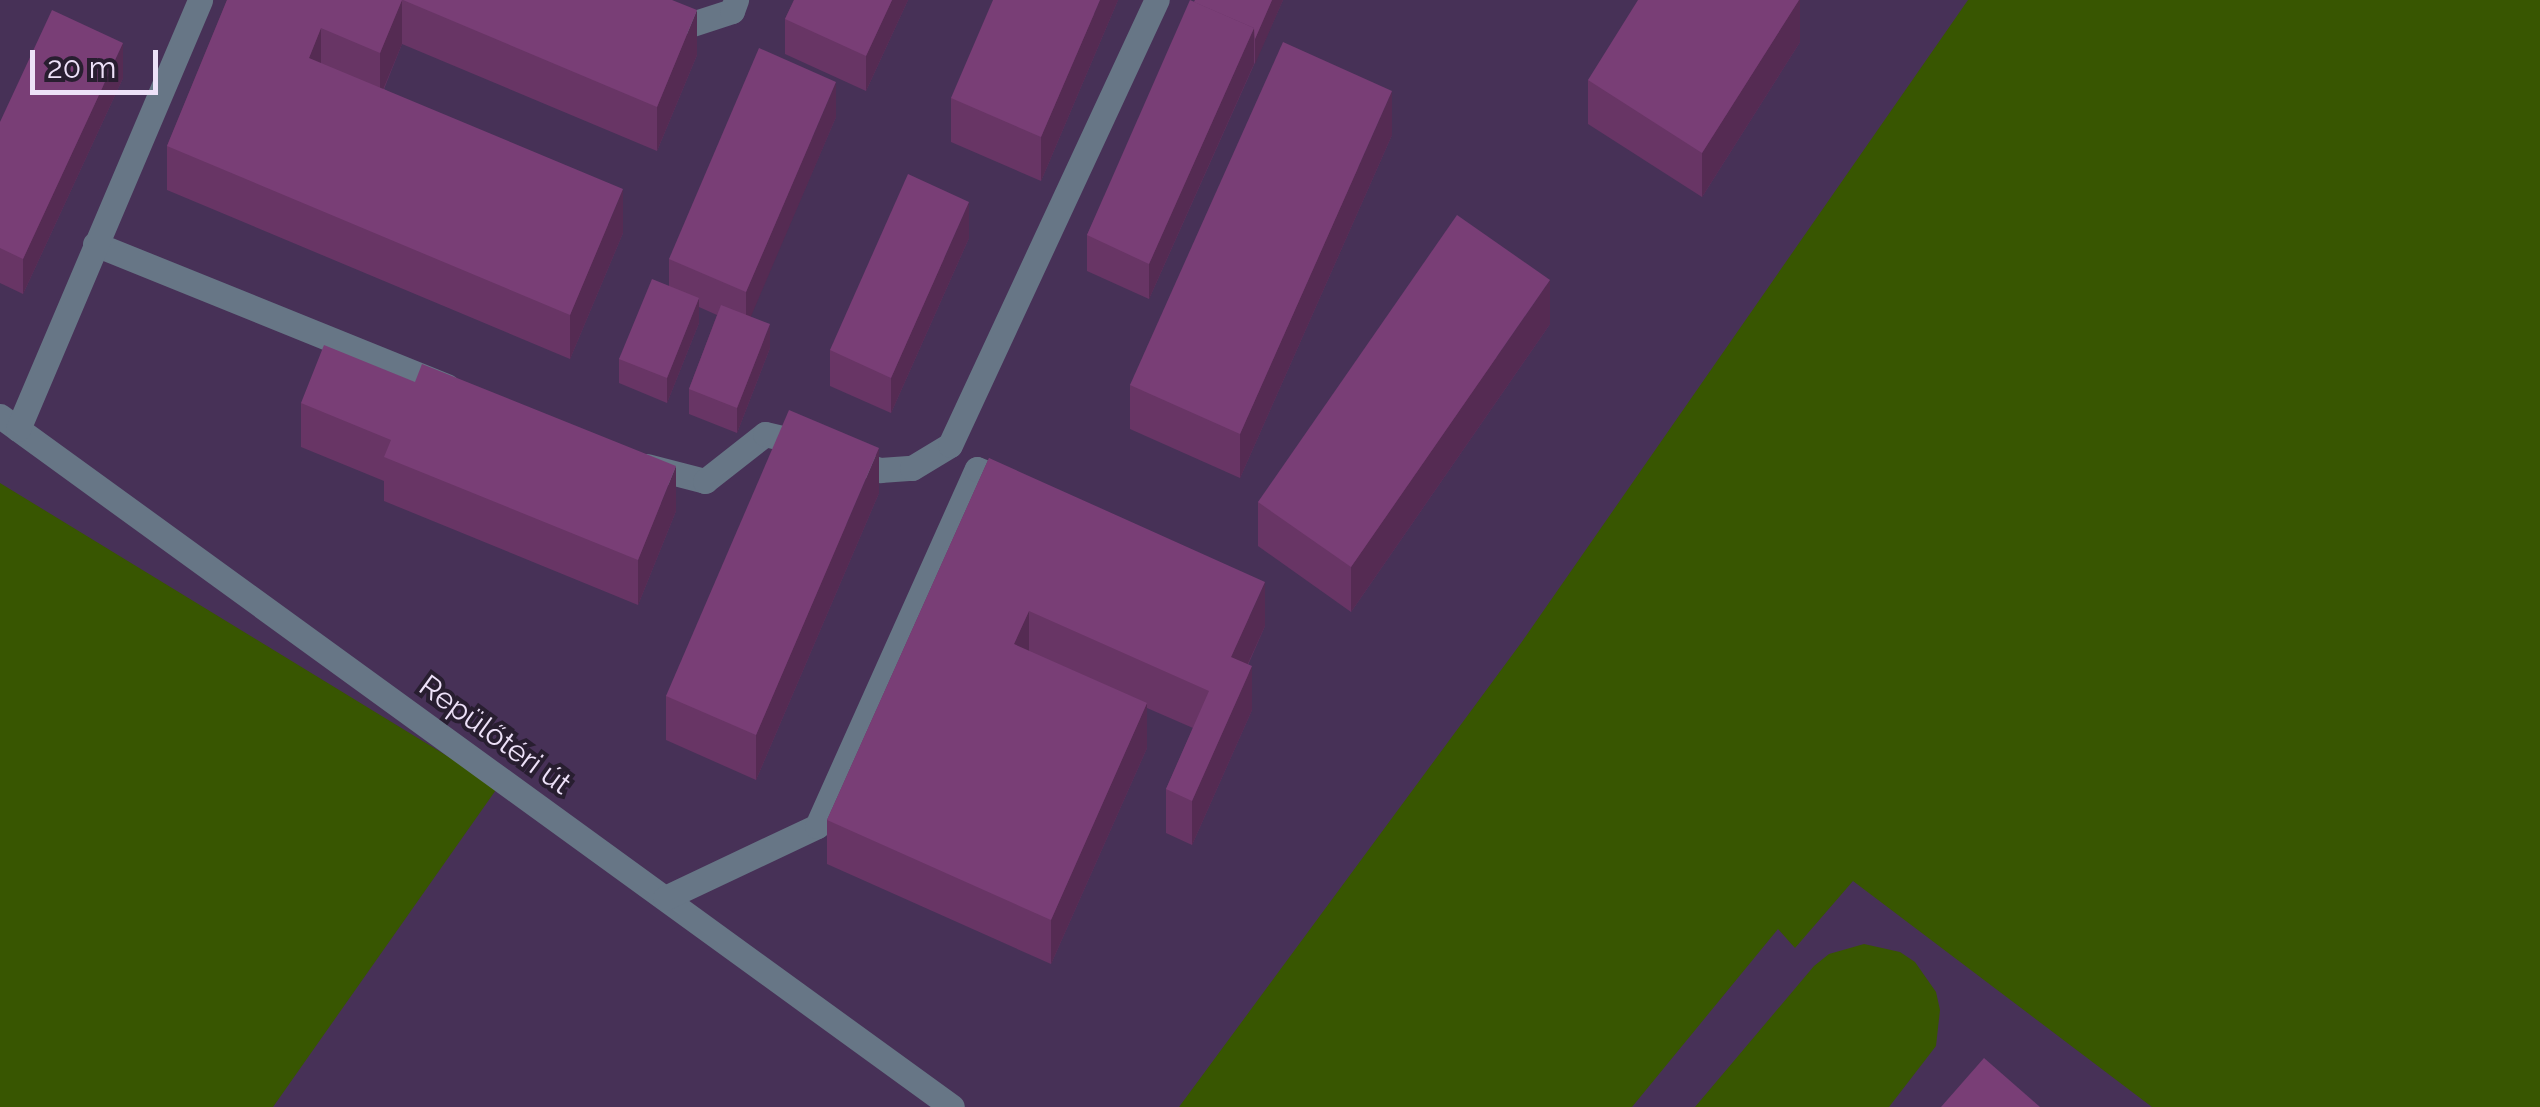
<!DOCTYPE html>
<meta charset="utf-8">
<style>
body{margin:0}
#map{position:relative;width:2540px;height:1107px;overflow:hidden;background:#473157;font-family:Raleway,sans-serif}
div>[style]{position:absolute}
.green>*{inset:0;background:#385601}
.minor>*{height:25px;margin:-12.5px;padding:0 12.5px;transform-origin:12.5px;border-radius:12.5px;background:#677686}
.wall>*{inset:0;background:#683565}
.shaded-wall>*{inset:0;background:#552b53}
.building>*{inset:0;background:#793e76}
span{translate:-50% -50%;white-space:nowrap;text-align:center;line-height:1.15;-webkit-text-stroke:8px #281e30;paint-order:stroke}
.street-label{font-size:30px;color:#ede1f8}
.scale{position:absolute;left:30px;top:50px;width:128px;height:45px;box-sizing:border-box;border:5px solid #ede1f8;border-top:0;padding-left:12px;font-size:30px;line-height:35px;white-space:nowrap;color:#ede1f8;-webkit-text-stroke:8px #281e30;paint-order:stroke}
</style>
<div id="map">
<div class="green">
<i style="clip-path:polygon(1968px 0,2540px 0,2540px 1107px,2152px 1107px,1853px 881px,1795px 948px,1778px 929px,1632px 1107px,1179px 1107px,1521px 643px)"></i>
<i style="clip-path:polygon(0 483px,498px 787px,273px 1107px,0 1107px)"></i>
<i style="clip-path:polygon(1864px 944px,1900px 952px,1915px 962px,1936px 992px,1940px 1010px,1936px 1046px,1889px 1107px,1695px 1107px,1814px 966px,1829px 954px)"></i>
</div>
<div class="minor">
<i style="left:615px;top:0;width:49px;rotate:22.9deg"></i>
<i style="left:660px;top:19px;width:30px;rotate:12deg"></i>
<i style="left:689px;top:25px;width:45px;rotate:-18deg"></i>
<i style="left:732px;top:11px;width:12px;rotate:-70deg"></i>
<i style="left:95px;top:244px;width:380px;rotate:22deg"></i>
<i style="left:0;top:416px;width:1176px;rotate:35.97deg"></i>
<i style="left:18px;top:429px;width:466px;rotate:-67deg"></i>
<i style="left:849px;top:459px;width:33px;rotate:20deg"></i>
<i style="left:880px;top:470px;width:32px;rotate:-4deg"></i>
<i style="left:912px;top:468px;width:44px;rotate:-31.2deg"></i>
<i style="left:950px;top:445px;width:491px;rotate:-65.1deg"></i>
<i style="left:647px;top:466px;width:60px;rotate:14.5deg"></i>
<i style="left:705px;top:481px;width:76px;rotate:-38.1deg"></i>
<i style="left:765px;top:434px;width:48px;rotate:13.2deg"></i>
<i style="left:665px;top:898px;width:168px;rotate:-25.3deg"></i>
<i style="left:817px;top:826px;width:391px;rotate:-65.9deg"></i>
<i style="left:977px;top:469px;width:40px;rotate:22deg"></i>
</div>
<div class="wall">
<i style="clip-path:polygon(227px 0,672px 0,697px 55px,657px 151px,402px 44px,384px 89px,623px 233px,570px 359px,167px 190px,167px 146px)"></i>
<i style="clip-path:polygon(794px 0,908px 0,866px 91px,785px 54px,785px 19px)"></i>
<i style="clip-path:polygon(1118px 0,1041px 181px,951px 142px,951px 98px)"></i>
<i style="clip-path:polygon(1195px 0,1283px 0,1149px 299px,1087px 271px,1087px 235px)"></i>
<i style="clip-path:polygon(1800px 0,1800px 42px,1702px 197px,1588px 124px,1588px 80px)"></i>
<i style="clip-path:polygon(123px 78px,23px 294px,0 283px,0 122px)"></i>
<i style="clip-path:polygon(836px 117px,750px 316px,770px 348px,737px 433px,689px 414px,689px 389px,717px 315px,699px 307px,699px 323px,667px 403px,619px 383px,619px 359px,669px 286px,669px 259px)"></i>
<i style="clip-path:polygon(1392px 135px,1240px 478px,1130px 429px,1130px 385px)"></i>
<i style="clip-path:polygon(969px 238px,891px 413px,830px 386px,830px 350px)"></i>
<i style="clip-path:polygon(1550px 324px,1351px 612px,1258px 546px,1258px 502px)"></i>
<i style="clip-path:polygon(415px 382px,676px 511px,638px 605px,384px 501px,384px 481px,301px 447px,301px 403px)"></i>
<i style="clip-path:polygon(989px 458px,1265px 626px,1248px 665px,1252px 710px,1192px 845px,1166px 833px,1166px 789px,1193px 728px,1147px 708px,1147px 748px,1051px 964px,827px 864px,827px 820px)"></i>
<i style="clip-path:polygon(879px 493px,756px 780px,666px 740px,666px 696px)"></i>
</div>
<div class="shaded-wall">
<i style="clip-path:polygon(402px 0,402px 44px,380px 97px,380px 53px)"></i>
<i style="clip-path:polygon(892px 0,908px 0,866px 91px,866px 56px)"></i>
<i style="clip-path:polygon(1100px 0,1118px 0,1041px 181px,1041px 137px)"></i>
<i style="clip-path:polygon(1272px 0,1283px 0,1255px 64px,1255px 39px)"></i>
<i style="clip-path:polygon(1799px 0,1800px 0,1800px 42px,1702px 197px,1702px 153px)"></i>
<i style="clip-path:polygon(697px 10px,697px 55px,657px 151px,657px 107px)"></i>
<i style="clip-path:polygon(321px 28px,321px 72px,309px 58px)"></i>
<i style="clip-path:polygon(1254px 28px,1254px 64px,1149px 299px,1149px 264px)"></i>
<i style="clip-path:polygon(123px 43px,123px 78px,23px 294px,23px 259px)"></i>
<i style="clip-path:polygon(836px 82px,836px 117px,746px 328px,746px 292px)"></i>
<i style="clip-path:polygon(1392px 91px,1392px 135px,1240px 478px,1240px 434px)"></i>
<i style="clip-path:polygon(623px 189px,623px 233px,570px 359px,570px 315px)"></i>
<i style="clip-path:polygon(969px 202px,969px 238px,891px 413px,891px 378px)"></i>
<i style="clip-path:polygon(1550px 280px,1550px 324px,1351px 612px,1351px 567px)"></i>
<i style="clip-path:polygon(699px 298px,699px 323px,667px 403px,667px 378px)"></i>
<i style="clip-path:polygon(770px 324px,770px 348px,737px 433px,737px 408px)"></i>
<i style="clip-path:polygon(879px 448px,879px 493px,756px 780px,756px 735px)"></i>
<i style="clip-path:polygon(676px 466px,676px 511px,638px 605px,638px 560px)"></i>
<i style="clip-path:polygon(1265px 582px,1265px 626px,1231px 701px,1231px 657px)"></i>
<i style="clip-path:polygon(1029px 611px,1029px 655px,1014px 644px)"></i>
<i style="clip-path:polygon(1252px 666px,1252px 710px,1192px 845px,1192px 801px)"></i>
<i style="clip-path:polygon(1147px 703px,1147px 748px,1051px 964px,1051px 920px)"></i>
</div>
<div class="building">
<i style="clip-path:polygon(227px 0,402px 0,380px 53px,321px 28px,309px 58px,623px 189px,570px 315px,167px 146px)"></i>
<i style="clip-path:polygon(403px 0,672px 0,697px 10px,657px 107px)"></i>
<i style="clip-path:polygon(794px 0,892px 0,866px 56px,785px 19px)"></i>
<i style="clip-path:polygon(993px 0,1100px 0,1041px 137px,951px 98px)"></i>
<i style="clip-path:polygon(1190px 0,1254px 28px,1149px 264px,1087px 235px)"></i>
<i style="clip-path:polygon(1195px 0,1272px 0,1255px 39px,1254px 28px,1194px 2px)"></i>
<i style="clip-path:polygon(1638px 0,1799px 0,1702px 153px,1588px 80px)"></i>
<i style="clip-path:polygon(52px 10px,123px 43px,23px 259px,0 248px,0 122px)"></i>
<i style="clip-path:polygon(1283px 42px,1392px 91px,1240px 434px,1130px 385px)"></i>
<i style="clip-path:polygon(759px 48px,836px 82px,746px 292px,669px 259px)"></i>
<i style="clip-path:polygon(908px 174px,969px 202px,891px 378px,830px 350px)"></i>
<i style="clip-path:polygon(1457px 215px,1550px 280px,1351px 567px,1258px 502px)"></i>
<i style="clip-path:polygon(652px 279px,699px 298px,667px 378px,619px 359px)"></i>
<i style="clip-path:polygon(721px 305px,770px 324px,737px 408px,689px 389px)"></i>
<i style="clip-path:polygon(324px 345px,415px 382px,422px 364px,676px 466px,638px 560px,384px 457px,391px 440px,301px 403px)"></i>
<i style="clip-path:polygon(789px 410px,879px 448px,756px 735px,666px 696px)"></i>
<i style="clip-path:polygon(989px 458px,1265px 582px,1231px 657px,1252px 666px,1192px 801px,1166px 789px,1209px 691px,1029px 611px,1014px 644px,1147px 703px,1051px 920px,827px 820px)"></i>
<i style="clip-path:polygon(1984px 1058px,2040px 1107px,1941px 1107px)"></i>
</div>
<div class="street-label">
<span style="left:495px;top:735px;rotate:36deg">Repülőtéri út</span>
</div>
<div class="scale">20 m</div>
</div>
